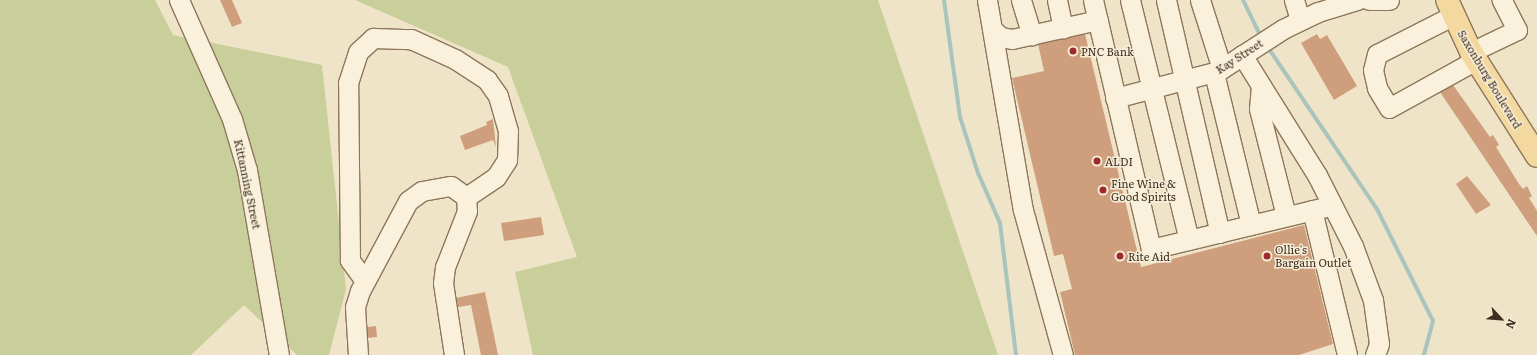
<!DOCTYPE html>
<style>
body{margin:0}
#map{position:relative;width:1537px;height:355px;overflow:hidden;background:#f0e4c8;font-family:Literata,serif}
div>[style]{position:absolute}
.green>*{inset:0;background:#c9cf9b}
.stream>*{height:4px;margin:-2px;padding:0 2px;transform-origin:2px;border-radius:2px;background:#a9c4bc}
.building>*{inset:0;background:#cf9f7d}
.roads{filter:drop-shadow(1px 0 #8d765c) drop-shadow(-1px 0 #8d765c) drop-shadow(0 1px #8d765c) drop-shadow(0 -1px #8d765c)}
.minor>*{height:19px;margin:-9.5px;padding:0 9.5px;transform-origin:9.5px;border-radius:9.5px;background:#faf1dc}
.major>*{height:22px;margin:-11px;padding:0 11px;transform-origin:11px;border-radius:11px;background:#f3d9a0}
.dots>*{width:11px;height:11px;translate:-50% -50%;box-sizing:border-box;border:2px solid #f7eed8;border-radius:50%}
span{translate:-50% -50%;white-space:nowrap;text-align:center;line-height:1.15;-webkit-text-stroke:3px #f7eed8;paint-order:stroke}
.poi-label{font-size:11px;color:#3d2e20}
.left{translate:0 -50%;text-align:left}
.street-label{font-size:11px;color:#3d2e20}
.north{position:absolute;left:1481px;top:299px;width:40px;height:40px;-webkit-text-stroke:3px #f7eed8;paint-order:stroke;rotate:116deg;font-size:11px;font-weight:700;line-height:16px;text-align:center;color:#3d2e20}
.north::after{content:'';display:block;margin:auto;width:14px;height:18px;background:#3d2e20;clip-path:polygon(50% 0,100% 100%,50% 72%,0 100%)}
</style>
<div id="map">
<div class="green">
<i style="clip-path:polygon(0 0,155px 0,173px 35px,322px 65px,346px 289px,329px 355px,297px 355px,244px 305px,191px 355px,0 355px)"></i>
<i style="clip-path:polygon(355px 0,878px 0,998px 355px,533px 355px,515px 272px,577px 257px,508px 67px)"></i>
</div>
<div class="stream">
<i style="left:944px;top:0;width:118px;rotate:82.2deg"></i>
<i style="left:960px;top:117px;width:59px;rotate:72.2deg"></i>
<i style="left:978px;top:173px;width:55px;rotate:66.3deg"></i>
<i style="left:1000px;top:223px;width:133px;rotate:83.1deg"></i>
<i style="left:1243px;top:0;width:41px;rotate:64.1deg"></i>
<i style="left:1267px;top:46px;width:197px;rotate:56deg"></i>
<i style="left:1377px;top:209px;width:125px;rotate:63.4deg"></i>
<i style="left:1433px;top:321px;width:35px;rotate:105deg"></i>
</div>
<div class="building">
<i style="clip-path:polygon(220px 0,232px 0,242px 23px,232px 27px)"></i>
<i style="clip-path:polygon(1085px 34px,1141px 267px,1304px 225px,1333px 344px,1299px 355px,1075px 355px,1060px 292px,1072px 289px,1063px 254px,1054px 256px,1012px 78px,1044px 71px,1038px 44px)"></i>
<i style="clip-path:polygon(1317px 34px,1320px 39px,1327px 35px,1357px 86px,1334px 100px,1301px 43px)"></i>
<i style="clip-path:polygon(1453px 85px,1490px 137px,1493px 135px,1499px 145px,1496px 147px,1519px 184px,1523px 189px,1527px 186px,1532px 196px,1529px 198px,1537px 211px,1537px 236px,1440px 92px)"></i>
<i style="clip-path:polygon(493px 119px,496px 147px,493px 140px,465px 150px,460px 136px,487px 125px,486px 122px)"></i>
<i style="clip-path:polygon(1467px 176px,1491px 205px,1476px 214px,1456px 184px)"></i>
<i style="clip-path:polygon(541px 217px,544px 235px,504px 241px,501px 223px)"></i>
<i style="clip-path:polygon(485px 292px,498px 355px,481px 355px,471px 305px,458px 307px,456px 298px)"></i>
<i style="clip-path:polygon(376px 326px,377px 337px,368px 338px,367px 327px)"></i>
</div>
<div class="roads">
<div class="minor">
<i style="left:179px;top:0;width:130px;rotate:66deg"></i>
<i style="left:232px;top:119px;width:53px;rotate:73.6deg"></i>
<i style="left:247px;top:170px;width:188px;rotate:80.2deg"></i>
<i style="left:987px;top:0;width:213px;rotate:80.3deg"></i>
<i style="left:1023px;top:210px;width:150px;rotate:74.6deg"></i>
<i style="left:1021px;top:0;width:37px;rotate:73deg"></i>
<i style="left:1057px;top:0;width:29px;rotate:78deg"></i>
<i style="left:1093px;top:0;width:256px;rotate:76.9deg"></i>
<i style="left:1151px;top:249px;width:184px;rotate:-13.5deg"></i>
<i style="left:1130px;top:0;width:247px;rotate:76.2deg"></i>
<i style="left:1166px;top:0;width:239px;rotate:77deg"></i>
<i style="left:1200px;top:0;width:72px;rotate:72.3deg"></i>
<i style="left:1294px;top:0;width:21px;rotate:73deg"></i>
<i style="left:1369px;top:0;width:20px"></i>
<i style="left:1454px;top:15px;width:86px;rotate:153.1deg"></i>
<i style="left:1377px;top:54px;width:16px;rotate:104deg"></i>
<i style="left:1373px;top:70px;width:18px;rotate:77deg"></i>
<i style="left:1377px;top:88px;width:23px;rotate:59deg"></i>
<i style="left:1389px;top:108px;width:99px;rotate:-28.9deg"></i>
<i style="left:994px;top:31px;width:9px;rotate:41deg"></i>
<i style="left:1001px;top:37px;width:11px;rotate:10deg"></i>
<i style="left:1012px;top:39px;width:88px;rotate:-12.5deg"></i>
<i style="left:1471px;top:52px;width:51px;rotate:-25.6deg"></i>
<i style="left:1517px;top:30px;width:34px;rotate:-117deg"></i>
<i style="left:1242px;top:55px;width:142px;rotate:58deg"></i>
<i style="left:1317px;top:175px;width:80px;rotate:63.1deg"></i>
<i style="left:1353px;top:246px;width:58px;rotate:69.7deg"></i>
<i style="left:1373px;top:300px;width:44px;rotate:82.2deg"></i>
<i style="left:1379px;top:344px;width:12px;rotate:110deg"></i>
<i style="left:1214px;top:73px;width:156px;rotate:76.3deg"></i>
<i style="left:1261px;top:86px;width:23px;rotate:95deg"></i>
<i style="left:1259px;top:109px;width:110px;rotate:75.8deg"></i>
<i style="left:1115px;top:98px;width:106px;rotate:-14.7deg"></i>
<i style="left:1218px;top:71px;width:77px;rotate:-32.9deg"></i>
<i style="left:1283px;top:29px;width:39px;rotate:-26deg"></i>
<i style="left:1318px;top:12px;width:41px;rotate:-17.1deg"></i>
<i style="left:1312px;top:210px;width:149px;rotate:76.4deg"></i>
<i style="left:365px;top:281px;width:26px;rotate:-126deg"></i>
<i style="left:350px;top:260px;width:177px;rotate:-90.6deg"></i>
<i style="left:348px;top:83px;width:33px;rotate:-72deg"></i>
<i style="left:358px;top:52px;width:21px;rotate:-43deg"></i>
<i style="left:373px;top:38px;width:38px;rotate:2deg"></i>
<i style="left:411px;top:39px;width:48px;rotate:24.4deg"></i>
<i style="left:455px;top:59px;width:38px;rotate:33deg"></i>
<i style="left:487px;top:80px;width:19px;rotate:55deg"></i>
<i style="left:498px;top:96px;width:36px;rotate:74deg"></i>
<i style="left:508px;top:131px;width:29px;rotate:92deg"></i>
<i style="left:507px;top:160px;width:20px;rotate:123deg"></i>
<i style="left:496px;top:177px;width:36px;rotate:146deg"></i>
<i style="left:358px;top:355px;width:48px;rotate:-93.6deg"></i>
<i style="left:355px;top:307px;width:17px;rotate:-73deg"></i>
<i style="left:360px;top:291px;width:102px;rotate:-61.9deg"></i>
<i style="left:408px;top:201px;width:17px;rotate:-36deg"></i>
<i style="left:422px;top:191px;width:29px;rotate:-10deg"></i>
<i style="left:451px;top:186px;width:19px;rotate:36deg"></i>
<i style="left:466px;top:197px;width:14px;rotate:86deg"></i>
<i style="left:467px;top:211px;width:60px;rotate:111.4deg"></i>
<i style="left:445px;top:267px;width:16px;rotate:97deg"></i>
<i style="left:443px;top:283px;width:73px;rotate:81.3deg"></i>
</div>
<div class="major">
<i style="left:1447px;top:0;width:57px;rotate:65.2deg"></i>
<i style="left:1471px;top:52px;width:123px;rotate:57.6deg"></i>
</div>
</div>
<div class="dots">
<i style="left:1073px;top:51px;background:#9e2a2b"></i>
<i style="left:1097px;top:161px;background:#9e2a2b"></i>
<i style="left:1103px;top:190px;background:#9e2a2b"></i>
<i style="left:1120px;top:256px;background:#9e2a2b"></i>
<i style="left:1267px;top:256px;background:#9e2a2b"></i>
</div>
<div class="poi-label">
<span class="left" style="left:1081px;top:51px">PNC Bank</span>
<span class="left" style="left:1105px;top:161px">ALDI</span>
<span class="left" style="left:1111px;top:190px">Fine Wine &amp;<br>Good Spirits</span>
<span class="left" style="left:1275px;top:256px">Ollie's<br>Bargain Outlet</span>
<span class="left" style="left:1128px;top:256px">Rite Aid</span>
</div>
<div class="street-label">
<span style="left:1239px;top:56px;rotate:-33deg">Kay Street</span>
<span style="left:1490px;top:79px;rotate:59deg">Saxonburg Boulevard</span>
<span style="left:248px;top:184px;rotate:78deg">Kittanning Street</span>
</div>
<div class="north">N</div>
</div>
